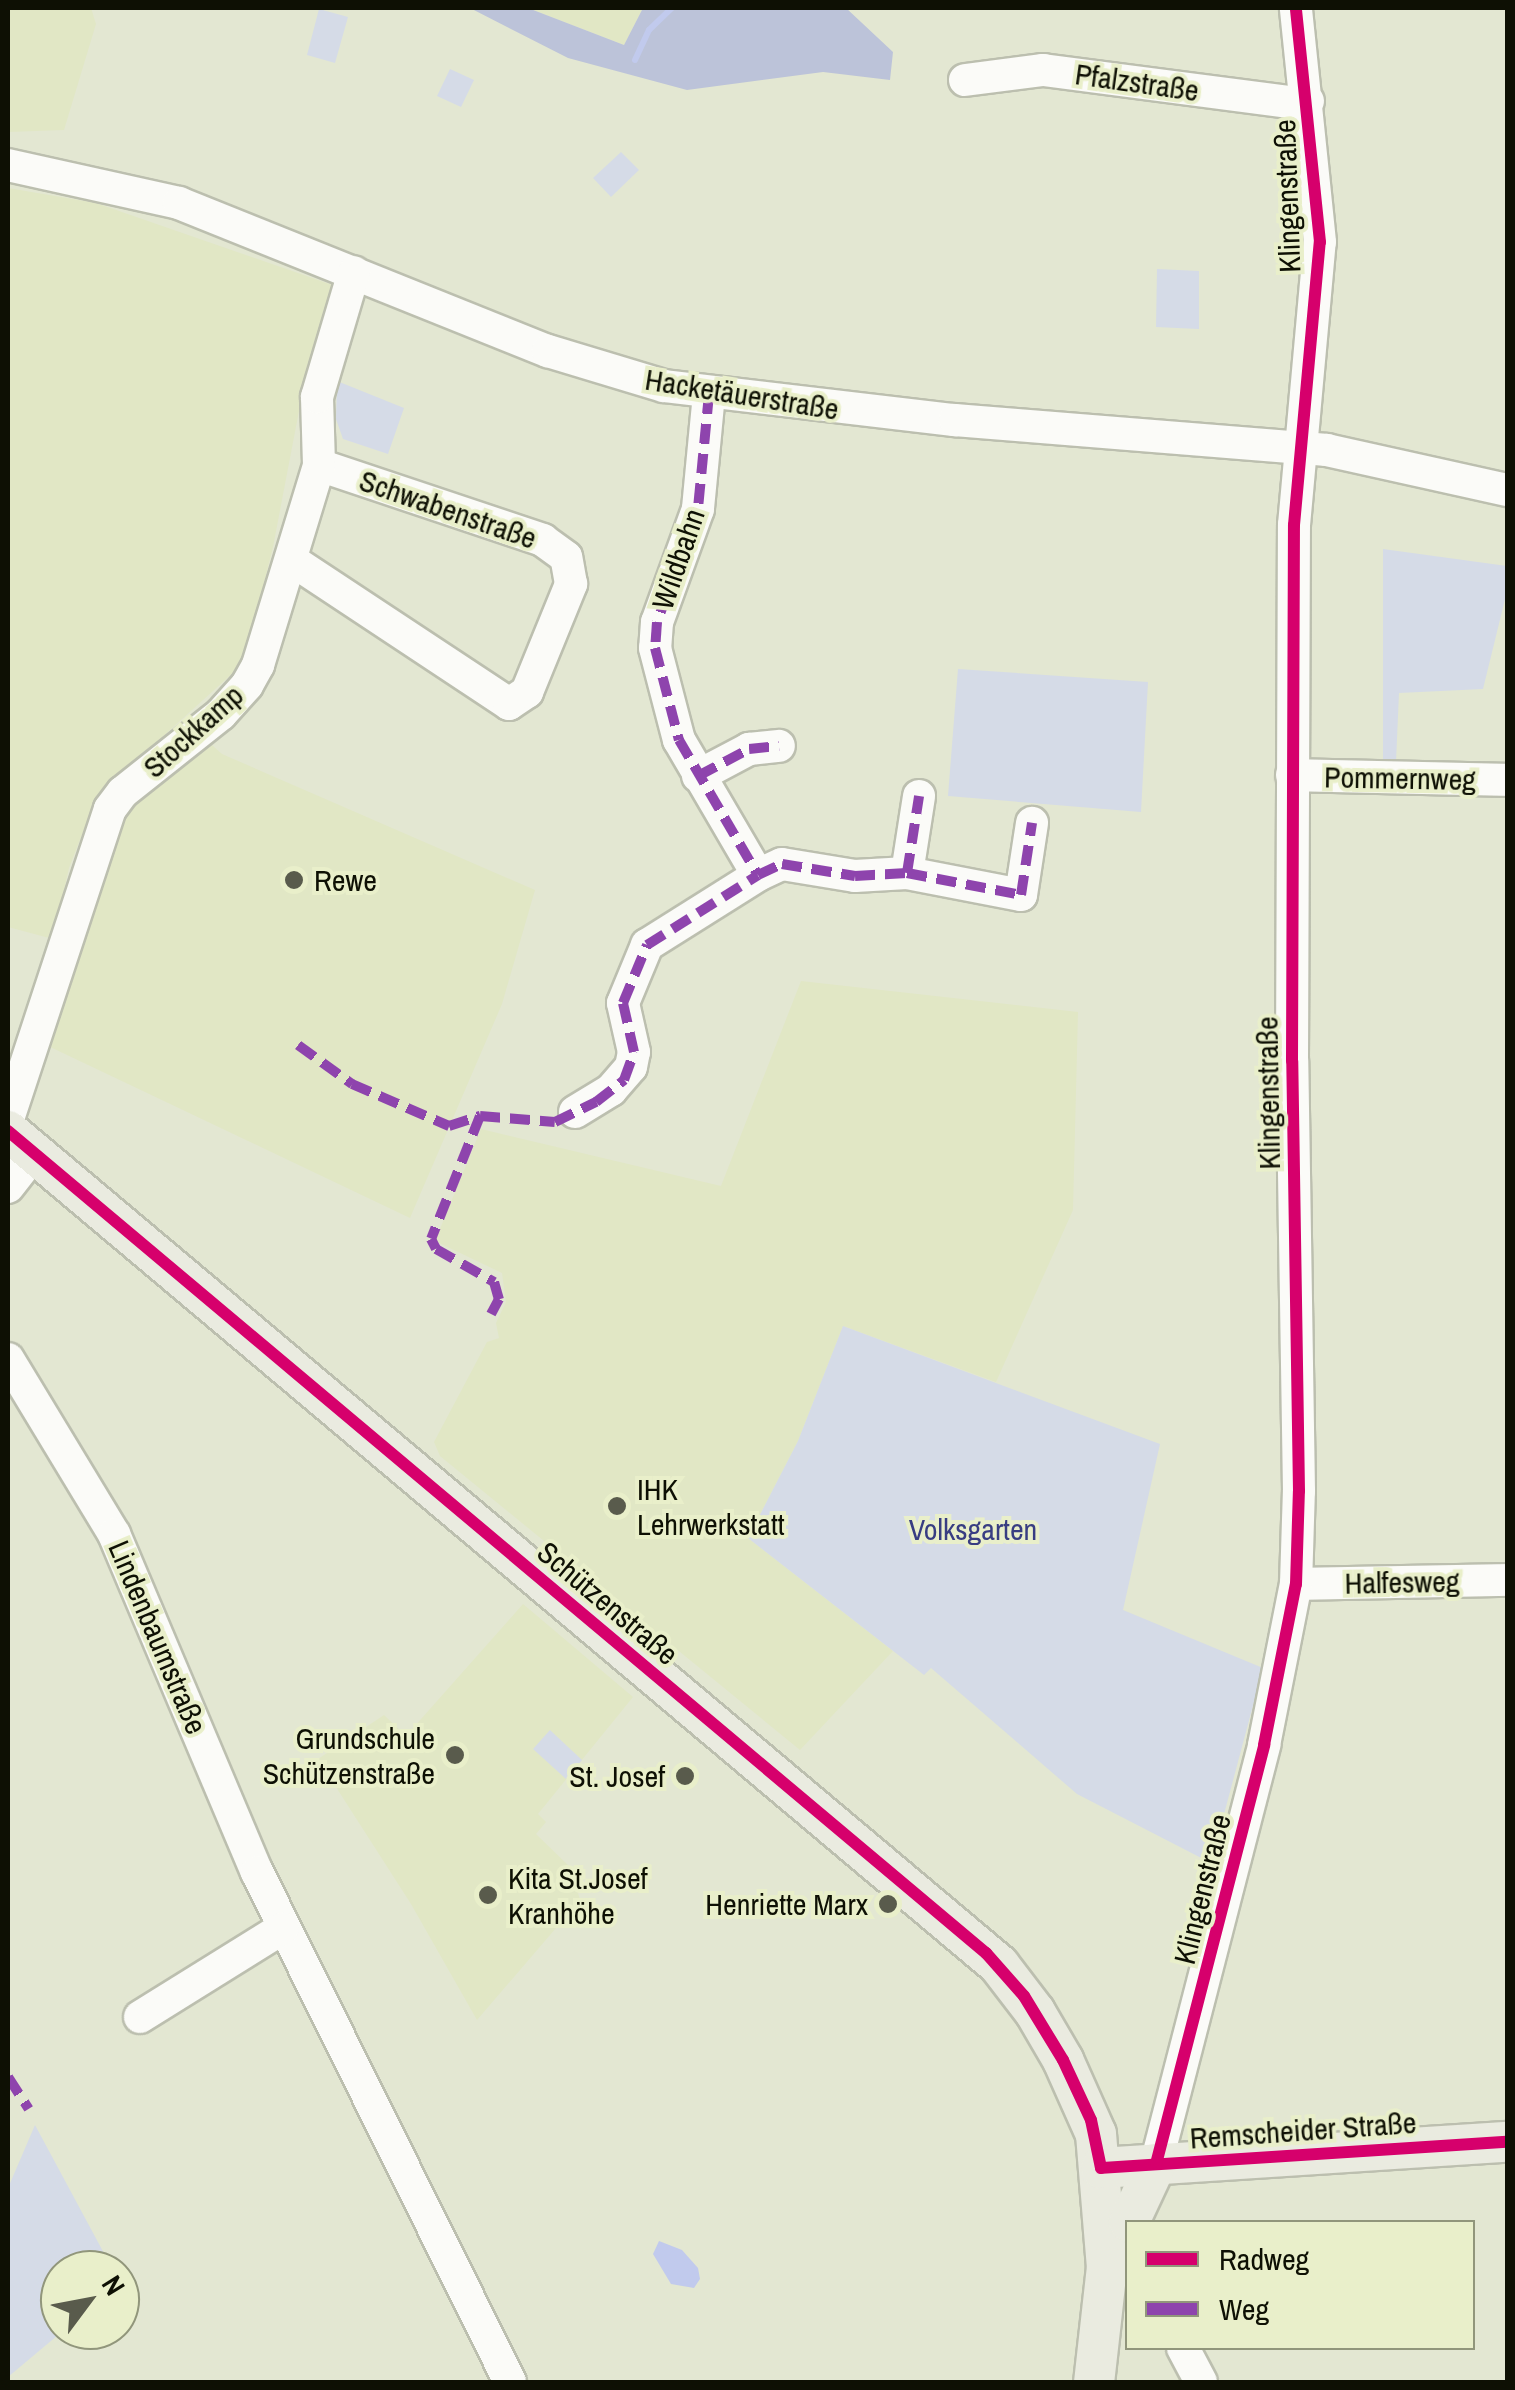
<!DOCTYPE html>
<meta charset="utf-8">
<style>
body{margin:0}
#map{position:relative;width:1515px;height:2390px;overflow:hidden;background:#e3e7d2;font-family:"Archivo Narrow",sans-serif}
div>[style]{position:absolute}
.built>*{inset:0;background:#e1e7c5}
.green>*{inset:0;background:#d5dbe7}
.forest>*{inset:0;background:#bcc3d9}
.water>*{inset:0;background:#c1caed}
.stream>*{height:6px;margin:-3px;padding:0 3px;transform-origin:3px;border-radius:3px;background:#c1caed}
.roads{filter:drop-shadow(2px 0 #bcbfaf) drop-shadow(-2px 0 #bcbfaf) drop-shadow(0 2px #bcbfaf) drop-shadow(0 -2px #bcbfaf)}
.minor>*{height:32px;margin:-16px;padding:0 16px;transform-origin:16px;border-radius:16px;background:#fbfbf8}
.major>*{height:40px;margin:-20px;padding:0 20px;transform-origin:20px;border-radius:20px;background:#eaebe0}
.quiet>*{height:10px;margin-top:-5px;transform-origin:0;background:repeating-linear-gradient(90deg,#8e44ad 0 20px,transparent 0 30px)}
.cycleway>*{height:12px;margin:-6px;padding:0 6px;transform-origin:6px;border-radius:6px;background:#d6006c}
.dots>*{width:28px;height:28px;translate:-50% -50%;box-sizing:border-box;border:5px solid #e9efca;border-radius:50%}
span{translate:-50% -50%;white-space:nowrap;text-align:center;line-height:1.15;-webkit-text-stroke:8px #e9efca;paint-order:stroke}
.street-label{font-size:30px;color:#0e1004}
.poi-label{font-size:30px;color:#0e1004}
.left{translate:0 -50%;text-align:left}
.right{translate:-100% -50%;text-align:right}
.park-label{font-size:30px;color:#383d82}
.frame{position:absolute;inset:0;border:10px solid #0e1004;pointer-events:none}
.legend{position:absolute;left:1125px;top:2220px;width:350px;height:130px;box-sizing:border-box;background:#e9efca;border:2px solid #91967b;margin:0;padding:12px 18px;list-style:none;font-size:30px;color:#0e1004}
.legend li{display:flex;align-items:center;gap:20px;height:50px}
.legend b{width:50px;border:2px solid #91967b}
.north{position:absolute;left:40px;top:2250px;width:100px;height:100px;box-sizing:border-box;background:#e9efca;border:2px solid #91967b;border-radius:50%;rotate:58deg;font-size:28px;font-weight:700;line-height:40px;text-align:center;color:#0e1004}
.north::after{content:'';display:block;margin:auto;width:35px;height:45px;background:#595b4c;clip-path:polygon(50% 0,100% 100%,50% 72%,0 100%)}
</style>
<div id="map">
<div class="built">
<i style="clip-path:polygon(8px 8px,91px 8px,96px 24px,64px 130px,8px 132px)"></i>
<i style="clip-path:polygon(528px 8px,643px 8px,624px 45px)"></i>
<i style="clip-path:polygon(8px 188px,96px 203px,341px 288px,303px 390px,273px 547px,246px 656px,234px 672px,97px 796px,69px 868px,53px 939px,8px 927px)"></i>
<i style="clip-path:polygon(204px 738px,222px 754px,535px 890px,502px 1004px,410px 1218px,46px 1045px,120px 809px)"></i>
<i style="clip-path:polygon(801px 981px,1078px 1012px,1073px 1210px,996px 1382px,843px 1326px,798px 1441px,748px 1538px,893px 1651px,800px 1750px,440px 1456px,434px 1442px,487px 1342px,499px 1338px,496px 1323px,506px 1302px,502px 1273px,435px 1241px,481px 1129px,721px 1186px)"></i>
<i style="clip-path:polygon(523px 1604px,633px 1697px,538px 1814px,546px 1822px,536px 1834px,571px 1868px,580px 1900px,477px 2020px,411px 1904px,318px 1759px,384px 1715px,406px 1736px)"></i>
</div>
<div class="green">
<i style="clip-path:polygon(319px 9px,348px 17px,335px 63px,307px 55px)"></i>
<i style="clip-path:polygon(450px 69px,474px 80px,461px 107px,437px 96px)"></i>
<i style="clip-path:polygon(621px 152px,639px 170px,611px 197px,593px 178px)"></i>
<i style="clip-path:polygon(1157px 269px,1199px 271px,1199px 329px,1156px 327px)"></i>
<i style="clip-path:polygon(337px 381px,404px 408px,388px 454px,343px 439px,336px 419px)"></i>
<i style="clip-path:polygon(1383px 549px,1507px 566px,1507px 591px,1483px 689px,1399px 693px,1396px 762px,1383px 762px)"></i>
<i style="clip-path:polygon(958px 669px,1148px 682px,1141px 812px,948px 796px)"></i>
<i style="clip-path:polygon(843px 1326px,1160px 1444px,1123px 1610px,1263px 1668px,1211px 1863px,1077px 1794px,931px 1668px,924px 1675px,748px 1538px,798px 1441px)"></i>
<i style="clip-path:polygon(550px 1730px,582px 1760px,566px 1779px,533px 1749px)"></i>
<i style="clip-path:polygon(35px 2125px,113px 2270px,60px 2270px,60px 2330px,64px 2330px,8px 2377px,8px 2188px)"></i>
</div>
<div class="forest">
<i style="clip-path:polygon(470px 8px,528px 8px,624px 45px,643px 8px,846px 8px,893px 52px,890px 80px,823px 72px,687px 90px,568px 58px)"></i>
</div>
<div class="water">
<i style="clip-path:polygon(659px 2241px,682px 2250px,698px 2268px,700px 2279px,694px 2288px,671px 2284px,653px 2254px)"></i>
</div>
<div class="stream">
<i style="left:635px;top:60px;width:33px;rotate:-65deg"></i>
<i style="left:649px;top:30px;width:32px;rotate:-44deg"></i>
</div>
<div class="roads">
<div class="minor">
<i style="left:965px;top:80px;width:79px;rotate:-7.3deg"></i>
<i style="left:1043px;top:70px;width:249px;rotate:7.4deg"></i>
<i style="left:1290px;top:102px;width:18px;rotate:-3deg"></i>
<i style="left:8px;top:165px;width:175px;rotate:12.5deg"></i>
<i style="left:179px;top:203px;width:398px;rotate:21.9deg"></i>
<i style="left:548px;top:351px;width:121px;rotate:16.8deg"></i>
<i style="left:664px;top:386px;width:293px;rotate:6.7deg"></i>
<i style="left:955px;top:420px;width:373px;rotate:4.6deg"></i>
<i style="left:1327px;top:450px;width:185px;rotate:12.5deg"></i>
<i style="left:709px;top:394px;width:116px;rotate:95.5deg"></i>
<i style="left:698px;top:509px;width:120px;rotate:109.9deg"></i>
<i style="left:657px;top:622px;width:26px;rotate:94deg"></i>
<i style="left:655px;top:648px;width:95px;rotate:75.4deg"></i>
<i style="left:679px;top:740px;width:156px;rotate:59.7deg"></i>
<i style="left:758px;top:875px;width:26px;rotate:-25deg"></i>
<i style="left:782px;top:864px;width:74px;rotate:9.3deg"></i>
<i style="left:855px;top:876px;width:52px;rotate:-3.3deg"></i>
<i style="left:907px;top:873px;width:116px;rotate:10.9deg"></i>
<i style="left:1021px;top:895px;width:73px;rotate:-81.3deg"></i>
<i style="left:293px;top:561px;width:259px;rotate:33.5deg"></i>
<i style="left:509px;top:704px;width:22px;rotate:-34deg"></i>
<i style="left:527px;top:692px;width:117px;rotate:-67.8deg"></i>
<i style="left:571px;top:584px;width:27px;rotate:-100deg"></i>
<i style="left:566px;top:557px;width:29px;rotate:-144deg"></i>
<i style="left:543px;top:540px;width:236px;rotate:-161.5deg"></i>
<i style="left:1292px;top:775px;width:216px;rotate:1.3deg"></i>
<i style="left:698px;top:776px;width:58px;rotate:-27.9deg"></i>
<i style="left:749px;top:749px;width:30px;rotate:-6deg"></i>
<i style="left:907px;top:873px;width:78px;rotate:-81.1deg"></i>
<i style="left:575px;top:1112px;width:42px;rotate:-31.4deg"></i>
<i style="left:611px;top:1090px;width:30px;rotate:-49deg"></i>
<i style="left:631px;top:1067px;width:15px;rotate:-79deg"></i>
<i style="left:634px;top:1052px;width:50px;rotate:-102.7deg"></i>
<i style="left:623px;top:1003px;width:63px;rotate:-67.5deg"></i>
<i style="left:647px;top:945px;width:131px;rotate:-32.2deg"></i>
<i style="left:8px;top:1119px;width:326px;rotate:-71.8deg"></i>
<i style="left:110px;top:809px;width:21px;rotate:-53deg"></i>
<i style="left:123px;top:792px;width:125px;rotate:-38.5deg"></i>
<i style="left:221px;top:714px;width:39px;rotate:-48deg"></i>
<i style="left:247px;top:685px;width:23px;rotate:-61deg"></i>
<i style="left:258px;top:665px;width:209px;rotate:-73deg"></i>
<i style="left:319px;top:465px;width:68px;rotate:-91.7deg"></i>
<i style="left:317px;top:397px;width:130px;rotate:-73.5deg"></i>
<i style="left:8px;top:1187px;width:41px;rotate:-52deg"></i>
<i style="left:8px;top:1359px;width:205px;rotate:58.8deg"></i>
<i style="left:114px;top:1534px;width:367px;rotate:67.1deg"></i>
<i style="left:257px;top:1872px;width:569px;rotate:63.61deg"></i>
<i style="left:1296px;top:1584px;width:212px;rotate:-1.1deg"></i>
<i style="left:140px;top:2017px;width:168px;rotate:-31.9deg"></i>
<i style="left:1156px;top:2164px;width:433px;rotate:-75.5deg"></i>
<i style="left:1264px;top:1745px;width:164px;rotate:-78.8deg"></i>
<i style="left:1296px;top:1584px;width:93px;rotate:-88.2deg"></i>
<i style="left:1299px;top:1491px;width:430px;rotate:-90.9deg"></i>
<i style="left:1292px;top:1061px;width:536px;rotate:-89.79deg"></i>
<i style="left:1294px;top:525px;width:284px;rotate:-84.8deg"></i>
<i style="left:1320px;top:242px;width:235px;rotate:-95.9deg"></i>
<i style="left:1183px;top:2348px;width:38px;rotate:62deg"></i>
</div>
<div class="major">
<i style="left:8px;top:1131px;width:1295px;rotate:40.08deg"></i>
<i style="left:999px;top:1965px;width:59px;rotate:52.5deg"></i>
<i style="left:1035px;top:2012px;width:56px;rotate:59.7deg"></i>
<i style="left:1063px;top:2060px;width:81px;rotate:66deg"></i>
<i style="left:1096px;top:2134px;width:133px;rotate:85.3deg"></i>
<i style="left:1107px;top:2267px;width:116px;rotate:96.4deg"></i>
<i style="left:1101px;top:2168px;width:408px;rotate:-3.7deg"></i>
<i style="left:1129px;top:2222px;width:64px;rotate:-65deg"></i>
</div>
</div>
<div class="quiet">
<i style="left:709px;top:394px;width:116px;rotate:95.5deg"></i>
<i style="left:698px;top:509px;width:120px;rotate:109.9deg"></i>
<i style="left:657px;top:622px;width:26px;rotate:94deg"></i>
<i style="left:655px;top:648px;width:95px;rotate:75.4deg"></i>
<i style="left:679px;top:740px;width:156px;rotate:59.7deg"></i>
<i style="left:758px;top:875px;width:26px;rotate:-25deg"></i>
<i style="left:782px;top:864px;width:74px;rotate:9.3deg"></i>
<i style="left:855px;top:876px;width:52px;rotate:-3.3deg"></i>
<i style="left:907px;top:873px;width:116px;rotate:10.9deg"></i>
<i style="left:1021px;top:895px;width:73px;rotate:-81.3deg"></i>
<i style="left:698px;top:776px;width:58px;rotate:-27.9deg"></i>
<i style="left:749px;top:749px;width:30px;rotate:-6deg"></i>
<i style="left:907px;top:873px;width:78px;rotate:-81.1deg"></i>
<i style="left:298px;top:1045px;width:67px;rotate:35.8deg"></i>
<i style="left:352px;top:1084px;width:106px;rotate:23.4deg"></i>
<i style="left:449px;top:1126px;width:33px;rotate:-18deg"></i>
<i style="left:480px;top:1116px;width:132px;rotate:111.7deg"></i>
<i style="left:431px;top:1239px;width:11px;rotate:63deg"></i>
<i style="left:436px;top:1249px;width:67px;rotate:29.6deg"></i>
<i style="left:494px;top:1282px;width:18px;rotate:74deg"></i>
<i style="left:499px;top:1299px;width:17px;rotate:118deg"></i>
<i style="left:480px;top:1116px;width:75px;rotate:4.6deg"></i>
<i style="left:555px;top:1122px;width:46px;rotate:-26deg"></i>
<i style="left:596px;top:1102px;width:36px;rotate:-38deg"></i>
<i style="left:624px;top:1080px;width:30px;rotate:-70deg"></i>
<i style="left:634px;top:1052px;width:50px;rotate:-102.7deg"></i>
<i style="left:623px;top:1003px;width:63px;rotate:-67.5deg"></i>
<i style="left:647px;top:945px;width:131px;rotate:-32.2deg"></i>
<i style="left:8px;top:2077px;width:38px;rotate:57deg"></i>
</div>
<div class="cycleway">
<i style="left:8px;top:1131px;width:1278px;rotate:40.05deg"></i>
<i style="left:986px;top:1953px;width:57px;rotate:48.5deg"></i>
<i style="left:1024px;top:1996px;width:75px;rotate:58.6deg"></i>
<i style="left:1063px;top:2060px;width:66px;rotate:65deg"></i>
<i style="left:1091px;top:2120px;width:49px;rotate:78.2deg"></i>
<i style="left:1101px;top:2168px;width:408px;rotate:-3.7deg"></i>
<i style="left:1156px;top:2164px;width:433px;rotate:-75.5deg"></i>
<i style="left:1264px;top:1745px;width:164px;rotate:-78.8deg"></i>
<i style="left:1296px;top:1584px;width:93px;rotate:-88.2deg"></i>
<i style="left:1299px;top:1491px;width:430px;rotate:-90.9deg"></i>
<i style="left:1292px;top:1061px;width:536px;rotate:-89.79deg"></i>
<i style="left:1294px;top:525px;width:284px;rotate:-84.8deg"></i>
<i style="left:1320px;top:242px;width:235px;rotate:-95.9deg"></i>
</div>
<div class="dots">
<i style="left:294px;top:880px;background:#595b4c"></i>
<i style="left:617px;top:1506px;background:#595b4c"></i>
<i style="left:455px;top:1755px;background:#595b4c"></i>
<i style="left:685px;top:1776px;background:#595b4c"></i>
<i style="left:488px;top:1895px;background:#595b4c"></i>
<i style="left:888px;top:1904px;background:#595b4c"></i>
</div>
<div class="street-label">
<span style="left:1137px;top:82px;rotate:8deg">Pfalzstraße</span>
<span style="left:1287px;top:196px;rotate:-92deg">Klingenstraße</span>
<span style="left:742px;top:394px;rotate:9deg">Hacketäuerstraße</span>
<span style="left:448px;top:509px;rotate:19deg">Schwabenstraße</span>
<span style="left:678px;top:559px;rotate:-71deg">Wildbahn</span>
<span style="left:193px;top:731px;rotate:-42deg">Stockkamp</span>
<span style="left:1400px;top:778px;rotate:1deg">Pommernweg</span>
<span style="left:1268px;top:1093px;rotate:-91deg">Klingenstraße</span>
<span style="left:1402px;top:1582px;rotate:-1deg">Halfesweg</span>
<span style="left:608px;top:1603px;rotate:40deg">Schützenstraße</span>
<span style="left:158px;top:1637px;rotate:67deg">Lindenbaumstraße</span>
<span style="left:1202px;top:1889px;rotate:-76deg">Klingenstraße</span>
<span style="left:1303px;top:2130px;rotate:-4deg">Remscheider Straße</span>
</div>
<div class="poi-label">
<span class="left" style="left:314px;top:880px">Rewe</span>
<span class="left" style="left:637px;top:1506px">IHK<br>Lehrwerkstatt</span>
<span class="right" style="left:435px;top:1755px">Grundschule<br>Schützenstraße</span>
<span class="right" style="left:665px;top:1776px">St. Josef</span>
<span class="left" style="left:508px;top:1895px">Kita St.Josef<br>Kranhöhe</span>
<span class="right" style="left:868px;top:1904px">Henriette Marx</span>
</div>
<div class="park-label">
<span style="left:973px;top:1529px">Volksgarten</span>
</div>
<div class="frame"></div>
<ul class="legend">
<li><b style="height:12px;background:#d6006c"></b>Radweg</li>
<li><b style="height:12px;background:#8e44ad"></b>Weg</li>
</ul>
<div class="north">N</div>
</div>
